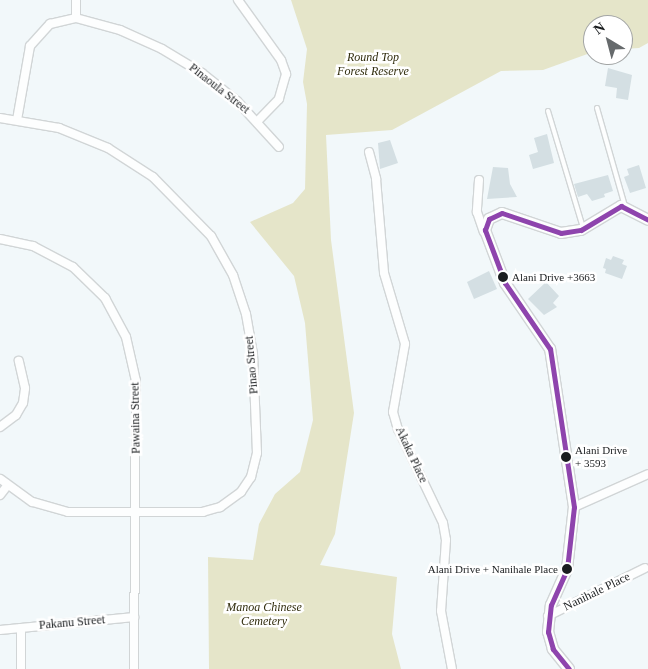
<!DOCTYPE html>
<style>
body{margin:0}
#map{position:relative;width:648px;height:669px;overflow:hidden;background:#f2f8fa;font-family:"Times New Roman",serif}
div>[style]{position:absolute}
.green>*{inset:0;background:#e5e5c9}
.building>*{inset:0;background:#d4dfe3}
.roads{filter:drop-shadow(1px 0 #d1d5d6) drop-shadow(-1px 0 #d1d5d6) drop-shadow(0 1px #d1d5d6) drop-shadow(0 -1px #d1d5d6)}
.service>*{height:4px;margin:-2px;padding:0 2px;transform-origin:2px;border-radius:2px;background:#fdfefe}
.minor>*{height:8px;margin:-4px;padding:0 4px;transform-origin:4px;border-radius:4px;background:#fdfefe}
.tertiary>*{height:10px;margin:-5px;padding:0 5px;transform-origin:5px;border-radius:5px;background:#fdfefe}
.bus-1>*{height:5px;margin:-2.5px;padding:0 2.5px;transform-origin:2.5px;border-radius:2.5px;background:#8e44ad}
.dots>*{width:14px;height:14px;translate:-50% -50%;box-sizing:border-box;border:2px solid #fff;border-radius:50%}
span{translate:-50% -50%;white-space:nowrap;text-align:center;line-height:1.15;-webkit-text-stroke:5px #fff;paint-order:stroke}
.bus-label{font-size:11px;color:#1a1d1f}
.left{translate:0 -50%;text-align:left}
.right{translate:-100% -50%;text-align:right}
.park-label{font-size:12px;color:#302c0d;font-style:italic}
.street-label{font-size:12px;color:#1a1d1f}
.north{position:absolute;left:583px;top:15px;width:50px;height:50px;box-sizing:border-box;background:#fff;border:1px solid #a3a5a5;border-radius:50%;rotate:323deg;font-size:14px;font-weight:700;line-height:20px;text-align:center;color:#1a1d1f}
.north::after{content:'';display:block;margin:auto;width:18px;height:22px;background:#666a6c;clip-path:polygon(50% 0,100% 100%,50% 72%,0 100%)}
</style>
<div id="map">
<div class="green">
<i style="clip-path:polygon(291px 0,648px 0,648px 43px,639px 48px,623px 49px,623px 25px,593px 25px,593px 52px,543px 70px,501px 71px,392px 130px,326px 135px,331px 240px,354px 413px,335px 534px,320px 565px,397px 577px,392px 634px,401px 669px,209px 669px,208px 557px,253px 560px,259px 524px,275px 494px,300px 472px,313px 420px,305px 323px,294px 276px,250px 222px,293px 203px,305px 189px,307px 104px,303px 82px,307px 49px)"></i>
</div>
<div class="building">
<i style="clip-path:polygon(608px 68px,632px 75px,628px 100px,616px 98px,617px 88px,605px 86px)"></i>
<i style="clip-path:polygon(547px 134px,554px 163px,533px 169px,529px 155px,538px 152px,534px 138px)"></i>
<i style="clip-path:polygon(390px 140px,398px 163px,380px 169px,378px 143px)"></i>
<i style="clip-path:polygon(639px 165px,646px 188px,630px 193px,624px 177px,629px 175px,627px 169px)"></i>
<i style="clip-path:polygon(493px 167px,508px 168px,510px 184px,517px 197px,487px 199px)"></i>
<i style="clip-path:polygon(608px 175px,613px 191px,604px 194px,605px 197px,592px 201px,587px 194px,578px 197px,574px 184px)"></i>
<i style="clip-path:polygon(613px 256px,624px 260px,622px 264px,627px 266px,622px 279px,605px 273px,606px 269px,603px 268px,606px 258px,611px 260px)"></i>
<i style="clip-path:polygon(489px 271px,497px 289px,474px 299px,467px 282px)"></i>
<i style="clip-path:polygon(546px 282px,559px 296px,553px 303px,557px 307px,544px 315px,528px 299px)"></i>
</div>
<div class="roads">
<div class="service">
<i style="left:597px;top:108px;width:102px;rotate:74.1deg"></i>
<i style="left:548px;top:111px;width:122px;rotate:73.3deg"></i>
</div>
<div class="minor">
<i style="left:76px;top:0;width:18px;rotate:90deg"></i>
<i style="left:238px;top:0;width:74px;rotate:54.4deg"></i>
<i style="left:281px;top:60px;width:15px;rotate:70deg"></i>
<i style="left:286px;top:74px;width:26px;rotate:106deg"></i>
<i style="left:279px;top:99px;width:30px;rotate:134deg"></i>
<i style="left:0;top:118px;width:60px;rotate:9.6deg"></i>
<i style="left:59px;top:128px;width:53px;rotate:22.2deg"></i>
<i style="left:108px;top:148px;width:54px;rotate:32.8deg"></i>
<i style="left:153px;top:177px;width:83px;rotate:45.5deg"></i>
<i style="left:211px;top:236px;width:45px;rotate:60.6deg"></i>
<i style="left:233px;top:275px;width:41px;rotate:71.6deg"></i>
<i style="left:246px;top:314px;width:41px;rotate:80.1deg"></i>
<i style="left:253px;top:354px;width:99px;rotate:87.7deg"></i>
<i style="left:257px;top:453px;width:25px;rotate:104deg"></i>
<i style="left:251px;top:477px;width:18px;rotate:124deg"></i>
<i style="left:241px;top:492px;width:26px;rotate:144deg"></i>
<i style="left:220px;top:507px;width:18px;rotate:164deg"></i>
<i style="left:203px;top:512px;width:135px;rotate:180deg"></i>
<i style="left:68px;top:512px;width:37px;rotate:-164deg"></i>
<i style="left:32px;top:502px;width:39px;rotate:-144deg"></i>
<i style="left:17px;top:120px;width:75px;rotate:-80deg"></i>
<i style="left:30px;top:46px;width:30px;rotate:-48deg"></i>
<i style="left:50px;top:24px;width:27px;rotate:-13deg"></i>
<i style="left:76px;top:18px;width:46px;rotate:15.3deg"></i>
<i style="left:120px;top:30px;width:46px;rotate:24.3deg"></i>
<i style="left:162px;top:49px;width:47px;rotate:31deg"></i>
<i style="left:202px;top:73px;width:45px;rotate:38.7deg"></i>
<i style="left:237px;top:101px;width:62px;rotate:47.6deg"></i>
<i style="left:369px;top:152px;width:28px;rotate:75deg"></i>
<i style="left:376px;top:179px;width:94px;rotate:85.1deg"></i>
<i style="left:384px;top:273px;width:74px;rotate:73.5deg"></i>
<i style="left:405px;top:344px;width:69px;rotate:100deg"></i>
<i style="left:393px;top:412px;width:18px;rotate:74deg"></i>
<i style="left:398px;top:429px;width:104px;rotate:64.4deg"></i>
<i style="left:443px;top:523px;width:17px;rotate:80deg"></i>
<i style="left:446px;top:540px;width:71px;rotate:94deg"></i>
<i style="left:441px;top:611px;width:59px;rotate:79.3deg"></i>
<i style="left:479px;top:180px;width:32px;rotate:94deg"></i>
<i style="left:477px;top:212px;width:21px;rotate:71deg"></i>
<i style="left:0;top:239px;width:34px;rotate:12deg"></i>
<i style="left:33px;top:246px;width:45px;rotate:27.7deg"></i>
<i style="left:73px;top:267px;width:45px;rotate:44.1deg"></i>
<i style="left:105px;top:298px;width:44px;rotate:61.7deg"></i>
<i style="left:126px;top:337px;width:45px;rotate:77.2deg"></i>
<i style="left:136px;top:381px;width:288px;rotate:90.4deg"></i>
<i style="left:0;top:427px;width:20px;rotate:-37deg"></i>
<i style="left:16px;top:415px;width:14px;rotate:-60deg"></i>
<i style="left:23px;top:403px;width:15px;rotate:-82deg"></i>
<i style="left:25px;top:388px;width:28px;rotate:-103deg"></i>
<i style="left:0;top:495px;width:11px;rotate:-52deg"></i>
<i style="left:574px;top:507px;width:81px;rotate:-24deg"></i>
<i style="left:548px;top:616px;width:108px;rotate:-26.3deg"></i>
<i style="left:0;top:630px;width:135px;rotate:-5.5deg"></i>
<i style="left:21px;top:669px;width:41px;rotate:-90deg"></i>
</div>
<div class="tertiary">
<i style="left:569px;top:669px;width:26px;rotate:-129deg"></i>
<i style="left:553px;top:649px;width:18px;rotate:-106deg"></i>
<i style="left:548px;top:632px;width:27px;rotate:-84deg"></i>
<i style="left:551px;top:605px;width:39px;rotate:-66deg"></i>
<i style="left:567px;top:569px;width:62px;rotate:-83.6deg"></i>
<i style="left:574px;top:507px;width:160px;rotate:-98.6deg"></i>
<i style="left:550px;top:349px;width:80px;rotate:-124.3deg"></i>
<i style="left:505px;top:283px;width:57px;rotate:-110.7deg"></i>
<i style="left:485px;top:230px;width:12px;rotate:-70deg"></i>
<i style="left:489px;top:219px;width:14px;rotate:-25deg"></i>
<i style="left:502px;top:213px;width:62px;rotate:18.7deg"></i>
<i style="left:561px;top:233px;width:20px;rotate:-9deg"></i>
<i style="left:581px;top:230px;width:47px;rotate:-31deg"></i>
<i style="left:621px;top:206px;width:30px;rotate:27deg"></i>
</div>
</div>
<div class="bus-1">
<i style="left:569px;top:669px;width:26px;rotate:-129deg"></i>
<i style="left:553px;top:649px;width:18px;rotate:-106deg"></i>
<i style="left:548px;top:632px;width:27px;rotate:-84deg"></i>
<i style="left:551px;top:605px;width:39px;rotate:-66deg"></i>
<i style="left:567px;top:569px;width:62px;rotate:-83.6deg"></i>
<i style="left:574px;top:507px;width:160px;rotate:-98.6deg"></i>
<i style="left:550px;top:349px;width:80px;rotate:-124.3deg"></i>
<i style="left:505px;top:283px;width:57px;rotate:-110.7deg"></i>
<i style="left:485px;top:230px;width:12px;rotate:-70deg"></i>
<i style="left:489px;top:219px;width:14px;rotate:-25deg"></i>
<i style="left:502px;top:213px;width:62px;rotate:18.7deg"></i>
<i style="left:561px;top:233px;width:20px;rotate:-9deg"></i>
<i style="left:581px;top:230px;width:47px;rotate:-31deg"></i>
<i style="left:621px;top:206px;width:30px;rotate:27deg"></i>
</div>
<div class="dots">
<i style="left:503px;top:277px;background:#1a1d1f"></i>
<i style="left:566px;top:457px;background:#1a1d1f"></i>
<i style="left:567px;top:569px;background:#1a1d1f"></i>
</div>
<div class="bus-label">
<span class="left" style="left:512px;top:277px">Alani Drive +3663</span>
<span class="left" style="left:575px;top:457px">Alani Drive<br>+ 3593</span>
<span class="right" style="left:558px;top:569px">Alani Drive + Nanihale Place</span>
</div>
<div class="park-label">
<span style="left:373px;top:65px">Round Top<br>Forest Reserve</span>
<span style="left:264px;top:615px">Manoa Chinese<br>Cemetery</span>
</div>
<div class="street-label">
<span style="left:219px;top:89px;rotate:38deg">Pinaoula Street</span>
<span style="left:252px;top:365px;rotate:-95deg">Pinao Street</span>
<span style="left:136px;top:418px;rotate:-91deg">Pawaina Street</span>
<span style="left:411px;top:455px;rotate:65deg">Akaka Place</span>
<span style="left:597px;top:592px;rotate:-26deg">Nanihale Place</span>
<span style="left:72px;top:623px;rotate:-5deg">Pakanu Street</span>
</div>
<div class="north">N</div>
</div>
